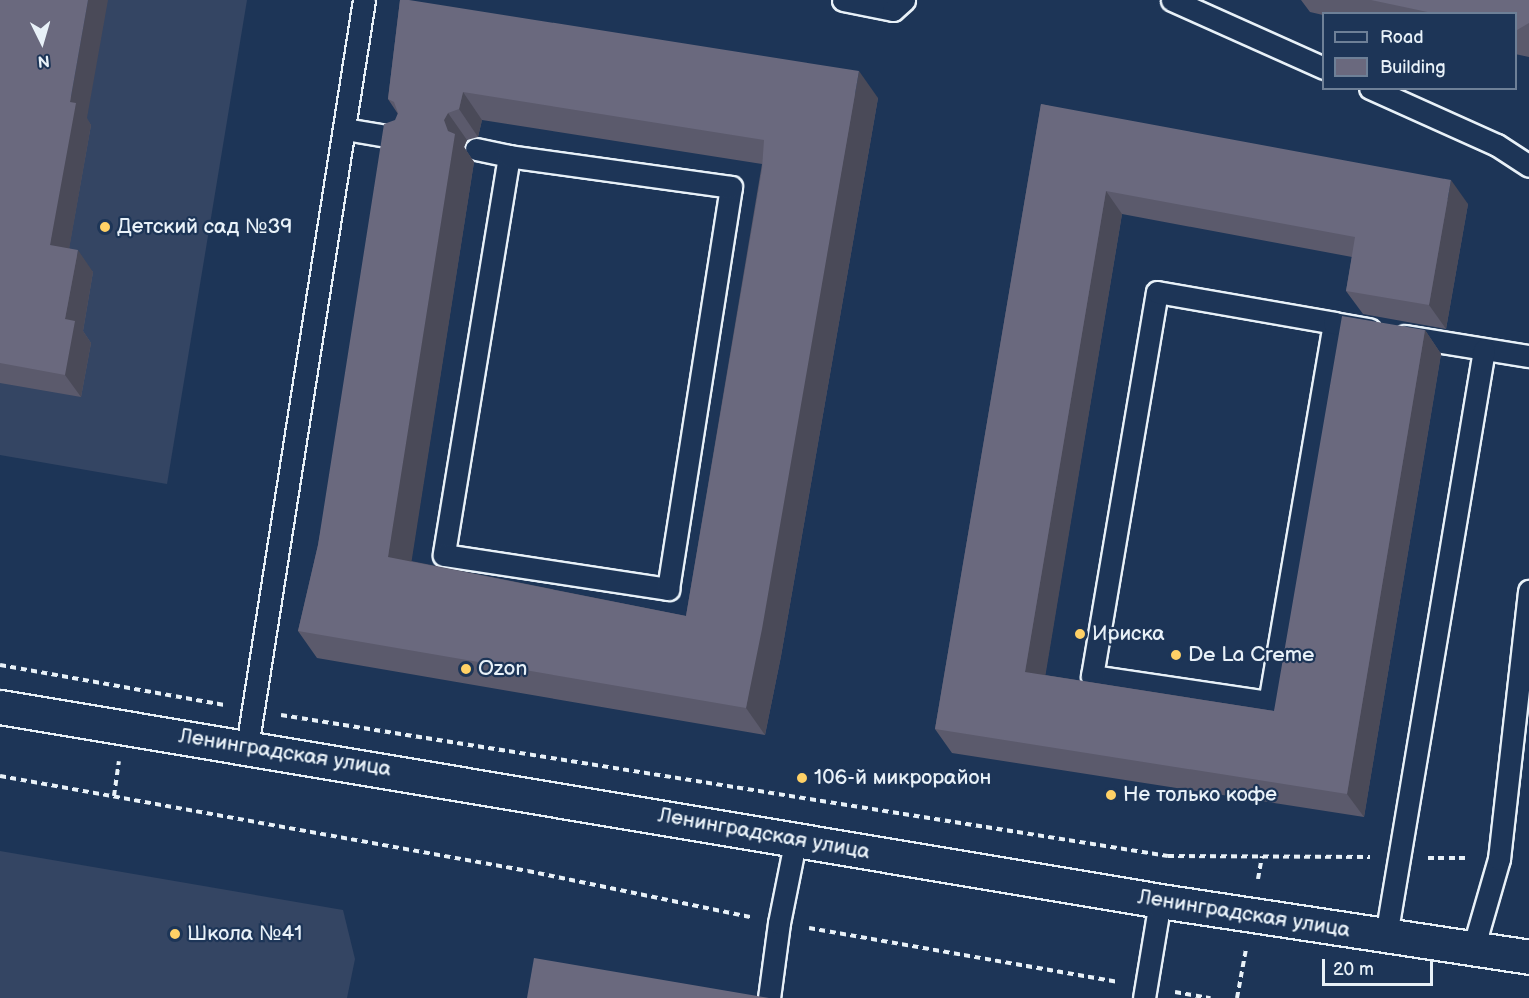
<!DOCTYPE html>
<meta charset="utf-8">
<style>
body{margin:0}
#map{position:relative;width:1529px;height:998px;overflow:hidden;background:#1d3557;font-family:"Balsamiq Sans",sans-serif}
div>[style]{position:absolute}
.built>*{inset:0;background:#344563}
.path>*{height:4px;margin-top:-2px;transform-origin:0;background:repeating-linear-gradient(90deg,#e8f1f8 0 6px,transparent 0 10.5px)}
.roads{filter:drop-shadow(2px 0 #e8f1f8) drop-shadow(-2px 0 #e8f1f8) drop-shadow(0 2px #e8f1f8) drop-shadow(0 -2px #e8f1f8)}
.lane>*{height:21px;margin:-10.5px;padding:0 10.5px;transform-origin:10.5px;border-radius:10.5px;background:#1d3557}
.secondary>*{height:33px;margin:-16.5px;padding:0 16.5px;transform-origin:16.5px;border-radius:16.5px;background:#1d3557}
.wall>*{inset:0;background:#5b5a6c}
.shaded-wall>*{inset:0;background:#4a4a58}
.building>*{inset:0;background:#6a697e}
.dots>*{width:16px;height:16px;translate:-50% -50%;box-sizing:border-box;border:3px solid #1d3557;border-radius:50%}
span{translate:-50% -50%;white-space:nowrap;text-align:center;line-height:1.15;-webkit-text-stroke:4.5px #1d3557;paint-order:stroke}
.poi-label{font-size:21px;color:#e8f1f8}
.left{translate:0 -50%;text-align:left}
.street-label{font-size:21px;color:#e8f1f8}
.legend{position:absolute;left:1322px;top:12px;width:195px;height:78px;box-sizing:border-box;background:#1d3557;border:2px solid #6e8097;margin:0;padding:8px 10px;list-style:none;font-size:18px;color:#e8f1f8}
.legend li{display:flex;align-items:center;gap:12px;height:30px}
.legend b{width:30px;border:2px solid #6e8097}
.north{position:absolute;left:12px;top:12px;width:60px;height:60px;-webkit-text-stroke:4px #1d3557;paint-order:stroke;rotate:175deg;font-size:16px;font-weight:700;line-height:24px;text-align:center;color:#e8f1f8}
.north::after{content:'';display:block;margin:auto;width:21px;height:27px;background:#e8f1f8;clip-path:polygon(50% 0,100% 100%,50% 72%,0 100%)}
.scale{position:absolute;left:1322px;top:959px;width:111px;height:27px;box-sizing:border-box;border:3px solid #e8f1f8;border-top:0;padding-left:8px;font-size:18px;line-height:21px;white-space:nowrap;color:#e8f1f8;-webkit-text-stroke:4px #1d3557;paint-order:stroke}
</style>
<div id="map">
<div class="built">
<i style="clip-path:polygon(0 0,247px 0,167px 484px,0 455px)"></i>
<i style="clip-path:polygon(0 851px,343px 910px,355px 959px,347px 998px,0 998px)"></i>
</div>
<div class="path">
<i style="left:0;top:665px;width:228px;rotate:10.1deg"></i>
<i style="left:281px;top:715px;width:898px;rotate:9.03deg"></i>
<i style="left:1168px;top:856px;width:202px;rotate:0.3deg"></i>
<i style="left:0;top:776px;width:536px;rotate:10.2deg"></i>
<i style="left:528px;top:871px;width:228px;rotate:11.7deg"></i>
<i style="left:114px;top:796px;width:35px;rotate:-82deg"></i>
<i style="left:1428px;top:858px;width:41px"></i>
<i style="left:1258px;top:879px;width:23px;rotate:-80deg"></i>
<i style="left:809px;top:928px;width:314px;rotate:9.9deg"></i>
<i style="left:1175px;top:992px;width:36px;rotate:10deg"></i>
<i style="left:1237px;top:998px;width:50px;rotate:-79.6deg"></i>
</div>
<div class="roads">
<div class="lane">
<i style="left:843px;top:0;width:51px;rotate:11.3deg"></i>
<i style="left:893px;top:10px;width:15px;rotate:-42deg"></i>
<i style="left:1172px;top:0;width:167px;rotate:24.1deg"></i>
<i style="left:1370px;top:88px;width:139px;rotate:24.2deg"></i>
<i style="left:1497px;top:145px;width:38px;rotate:33deg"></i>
<i style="left:345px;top:129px;width:61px;rotate:9.5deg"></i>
<i style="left:476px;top:149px;width:34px;rotate:12deg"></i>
<i style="left:509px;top:156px;width:404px;rotate:99.3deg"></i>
<i style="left:444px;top:555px;width:227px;rotate:8.6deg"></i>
<i style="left:668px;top:589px;width:407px;rotate:-81.1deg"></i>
<i style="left:731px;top:187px;width:224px;rotate:-172.1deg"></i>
<i style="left:1334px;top:323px;width:385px;rotate:99.7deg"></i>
<i style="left:1269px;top:702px;width:179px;rotate:-171.6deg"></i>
<i style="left:1092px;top:676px;width:389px;rotate:-80.4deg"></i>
<i style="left:1157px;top:292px;width:180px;rotate:9.9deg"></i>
<i style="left:1334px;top:323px;width:36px;rotate:10deg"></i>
<i style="left:1405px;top:336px;width:126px;rotate:9.2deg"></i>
<i style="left:247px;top:747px;width:756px;rotate:-81.1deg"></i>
<i style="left:1386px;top:936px;width:594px;rotate:-80.51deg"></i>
<i style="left:1473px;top:949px;width:94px;rotate:-73.9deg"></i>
<i style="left:1499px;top:859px;width:270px;rotate:-83.6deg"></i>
<i style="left:769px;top:998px;width:76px;rotate:-82.4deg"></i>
<i style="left:779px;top:923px;width:87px;rotate:-78.7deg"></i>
<i style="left:1144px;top:998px;width:98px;rotate:-80.6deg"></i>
</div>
<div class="secondary">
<i style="left:0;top:707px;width:1176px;rotate:9.49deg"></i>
<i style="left:1160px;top:901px;width:373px;rotate:8.6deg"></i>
</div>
</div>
<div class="wall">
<i style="clip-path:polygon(0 0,91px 125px,69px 248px,93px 272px,83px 331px,91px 343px,81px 397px,0 383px)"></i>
<i style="clip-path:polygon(evenodd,400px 0,878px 98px,781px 656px,765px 735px,317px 658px,298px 631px,318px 545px,398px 114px,388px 99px,400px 0,482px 120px,762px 164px,686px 616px,411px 561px,474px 162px,464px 147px,467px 140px,478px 137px,482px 120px)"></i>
<i style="clip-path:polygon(1301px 0,1529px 0,1529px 57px,1515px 54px,1515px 14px,1323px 14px,1323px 15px,1310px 12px)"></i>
<i style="clip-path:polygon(1041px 104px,1468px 204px,1446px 329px,1363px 314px,1346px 291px,1352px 257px,1122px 214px,1045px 675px,1274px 711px,1425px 330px,1441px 354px,1364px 817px,952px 753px,935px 729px)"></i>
</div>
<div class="shaded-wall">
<i style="clip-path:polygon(88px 0,108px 0,87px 118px,91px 125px,66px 267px,50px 245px,70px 102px)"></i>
<i style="clip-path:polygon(859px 71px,878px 98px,781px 656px,765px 735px,746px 708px)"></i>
<i style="clip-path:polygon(463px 92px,482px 120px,478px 137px,459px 109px)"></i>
<i style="clip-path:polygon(448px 113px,467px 140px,464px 147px,474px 162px,408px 584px,388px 557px,444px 120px)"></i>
<i style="clip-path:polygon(1451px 180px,1468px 204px,1446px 329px,1429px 305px)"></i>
<i style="clip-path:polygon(1106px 191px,1122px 214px,1042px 696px,1025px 672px)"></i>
<i style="clip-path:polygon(78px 250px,93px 272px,83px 331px,91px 343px,81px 397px,65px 375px,65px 319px)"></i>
<i style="clip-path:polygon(1425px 330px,1441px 354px,1364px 817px,1347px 794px)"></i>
</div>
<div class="building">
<i style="clip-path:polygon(0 0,88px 0,70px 102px,76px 103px,50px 245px,78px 250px,65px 319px,75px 321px,65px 375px,0 363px)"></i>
<i style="clip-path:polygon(evenodd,400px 0,409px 0,859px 71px,762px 629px,746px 708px,298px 631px,318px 545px,384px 124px,395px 120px,398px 113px,394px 102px,388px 99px,400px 0,463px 92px,764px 140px,762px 169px,686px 616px,388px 557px,455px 134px,448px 131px,444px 120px,448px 113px,459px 109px,463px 92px)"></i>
<i style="clip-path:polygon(1371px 0,1529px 0,1529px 23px,1517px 30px,1515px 29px,1515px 14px,1437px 14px)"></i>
<i style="clip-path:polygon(1041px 104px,1451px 180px,1429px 305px,1346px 291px,1355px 237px,1106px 191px,1025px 672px,1274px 711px,1342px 316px,1425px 330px,1347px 794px,935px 729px)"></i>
<i style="clip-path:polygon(534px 958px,769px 998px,527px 998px)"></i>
</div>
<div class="dots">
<i style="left:105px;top:227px;background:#ffd166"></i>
<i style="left:1080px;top:634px;background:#ffd166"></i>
<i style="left:1176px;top:655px;background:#ffd166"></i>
<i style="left:466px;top:669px;background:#ffd166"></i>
<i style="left:802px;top:778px;background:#ffd166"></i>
<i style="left:1111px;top:795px;background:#ffd166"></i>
<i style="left:175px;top:934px;background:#ffd166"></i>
</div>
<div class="poi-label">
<span class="left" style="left:117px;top:227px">Детский сад №39</span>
<span class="left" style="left:1092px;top:634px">Ириска</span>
<span class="left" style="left:1188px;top:655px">De La Creme</span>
<span class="left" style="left:478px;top:669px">Ozon</span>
<span class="left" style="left:814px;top:778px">106-й микрорайон</span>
<span class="left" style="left:1123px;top:795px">Не только кофе</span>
<span class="left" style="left:187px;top:934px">Школа №41</span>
</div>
<div class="street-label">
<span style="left:285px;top:753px;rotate:9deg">Ленинградская улица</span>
<span style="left:764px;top:834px;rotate:10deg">Ленинградская улица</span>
<span style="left:1244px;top:914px;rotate:9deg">Ленинградская улица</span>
</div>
<ul class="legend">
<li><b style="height:8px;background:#1d3557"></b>Road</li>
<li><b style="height:16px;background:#6a697e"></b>Building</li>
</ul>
<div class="north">N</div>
<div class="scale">20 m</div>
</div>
